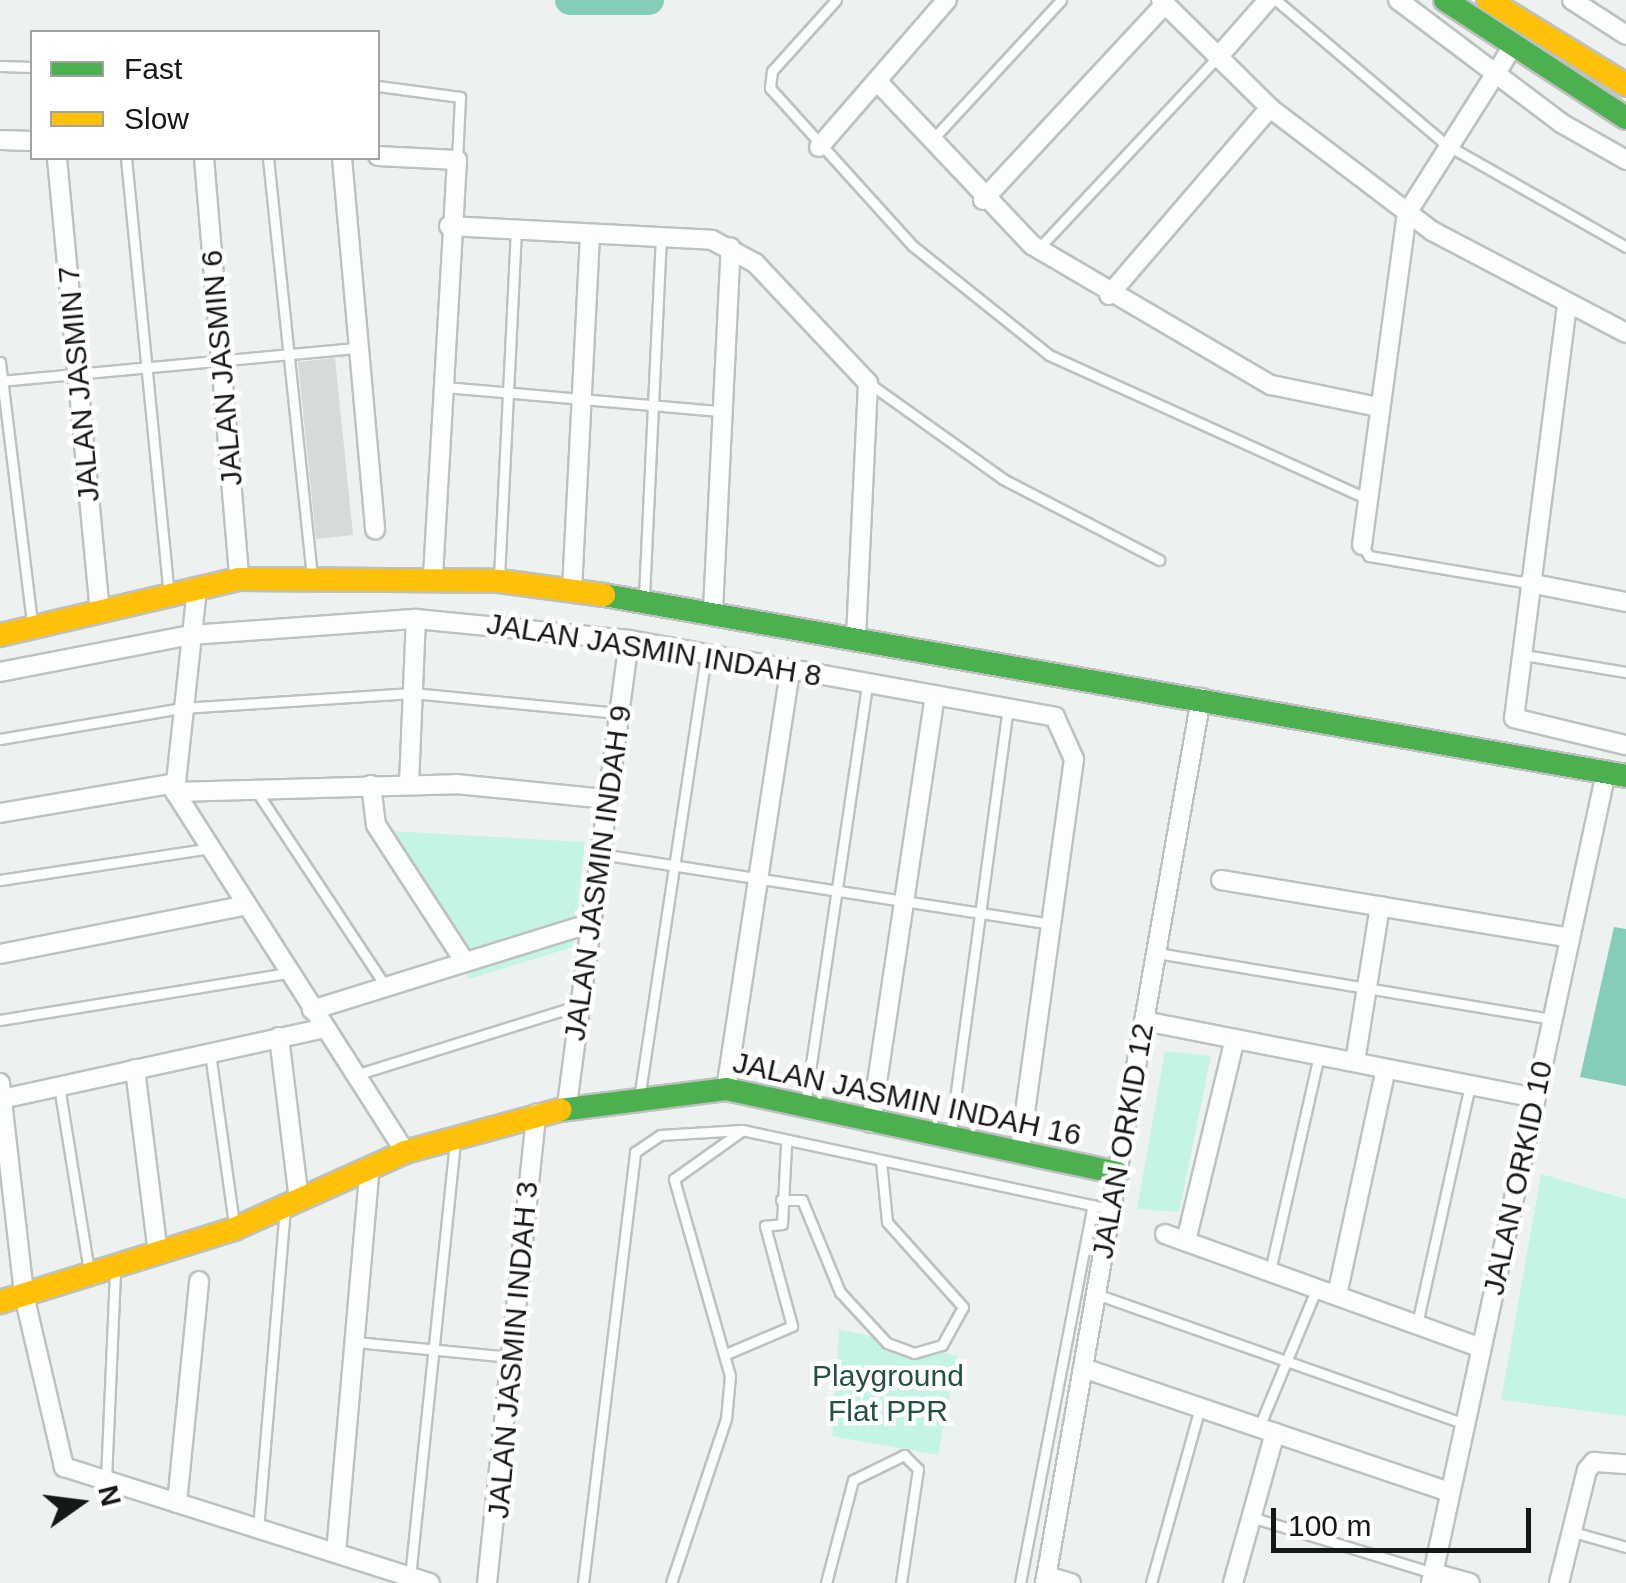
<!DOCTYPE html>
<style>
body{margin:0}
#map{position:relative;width:1626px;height:1583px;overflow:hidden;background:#edf2f0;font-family:Helvetica,sans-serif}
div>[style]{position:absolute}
.green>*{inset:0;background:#c4f4e6}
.water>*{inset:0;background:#85cdb9}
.river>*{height:30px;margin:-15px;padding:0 15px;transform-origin:15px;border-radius:15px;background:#85cdb9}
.building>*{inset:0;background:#d6dad8}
.roads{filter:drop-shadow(2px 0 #bdc1c0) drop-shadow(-2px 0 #bdc1c0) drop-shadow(0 2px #bdc1c0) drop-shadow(0 -2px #bdc1c0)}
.lane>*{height:9px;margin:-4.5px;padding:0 4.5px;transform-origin:4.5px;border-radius:4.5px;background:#fcfdfd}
.street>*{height:18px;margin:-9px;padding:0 9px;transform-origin:9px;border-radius:9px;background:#fcfdfd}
.fast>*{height:22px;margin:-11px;padding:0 11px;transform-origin:11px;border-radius:11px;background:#4caf50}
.slow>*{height:22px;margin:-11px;padding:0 11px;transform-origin:11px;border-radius:11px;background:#ffc107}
span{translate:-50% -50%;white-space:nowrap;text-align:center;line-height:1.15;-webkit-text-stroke:9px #fff;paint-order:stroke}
.street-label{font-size:30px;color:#141817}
.park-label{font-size:30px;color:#255145}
.legend{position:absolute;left:30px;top:30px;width:350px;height:130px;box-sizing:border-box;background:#fff;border:2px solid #a1a3a2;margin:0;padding:12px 18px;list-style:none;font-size:30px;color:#141817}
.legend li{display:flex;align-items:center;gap:20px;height:50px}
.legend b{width:50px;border:2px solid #a1a3a2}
.north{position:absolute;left:30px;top:1453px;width:100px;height:100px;-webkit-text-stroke:8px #fff;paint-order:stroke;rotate:76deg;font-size:28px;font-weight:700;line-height:40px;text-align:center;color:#141817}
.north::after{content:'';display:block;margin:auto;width:35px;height:45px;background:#141817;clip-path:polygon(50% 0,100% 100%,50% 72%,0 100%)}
.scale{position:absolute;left:1271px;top:1508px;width:260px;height:45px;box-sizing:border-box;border:5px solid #141817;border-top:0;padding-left:12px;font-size:30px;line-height:35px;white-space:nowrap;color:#141817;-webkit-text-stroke:8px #fff;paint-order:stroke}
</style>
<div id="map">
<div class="green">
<i style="clip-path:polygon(372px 830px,585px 842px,573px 947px,469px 979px)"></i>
<i style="clip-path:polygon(1165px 1051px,1211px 1056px,1179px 1212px,1137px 1209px)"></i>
<i style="clip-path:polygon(1541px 1174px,1626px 1199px,1626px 1416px,1501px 1400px)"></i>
<i style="clip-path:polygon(839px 1329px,958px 1356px,938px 1455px,832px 1436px)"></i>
</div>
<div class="water">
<i style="clip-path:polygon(1614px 927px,1626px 929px,1626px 1086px,1580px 1077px)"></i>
</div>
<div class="river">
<i style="left:570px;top:0;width:79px"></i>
</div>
<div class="building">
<i style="clip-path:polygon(335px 358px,353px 535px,316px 539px,298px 362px)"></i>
</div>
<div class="roads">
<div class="lane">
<i style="left:836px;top:0;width:96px;rotate:132deg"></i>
<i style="left:772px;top:71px;width:17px;rotate:97deg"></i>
<i style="left:770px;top:88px;width:213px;rotate:47.9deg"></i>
<i style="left:913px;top:246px;width:174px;rotate:38.7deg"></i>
<i style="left:1049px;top:355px;width:350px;rotate:24.3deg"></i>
<i style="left:1276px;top:0;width:222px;rotate:40.4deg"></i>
<i style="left:1445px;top:144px;width:208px;rotate:29.6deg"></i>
<i style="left:0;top:66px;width:32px;rotate:2deg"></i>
<i style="left:378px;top:86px;width:83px;rotate:7.6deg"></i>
<i style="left:460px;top:97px;width:63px;rotate:92.7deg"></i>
<i style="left:932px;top:140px;width:190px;rotate:-47.3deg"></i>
<i style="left:126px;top:158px;width:437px;rotate:84.4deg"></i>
<i style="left:268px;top:158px;width:419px;rotate:84deg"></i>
<i style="left:1038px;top:249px;width:262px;rotate:-46.9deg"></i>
<i style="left:0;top:362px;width:263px;rotate:83deg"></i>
<i style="left:0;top:381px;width:361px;rotate:-5.3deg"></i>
<i style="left:870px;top:384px;width:163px;rotate:35.5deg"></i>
<i style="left:1003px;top:479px;width:176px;rotate:27.4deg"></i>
<i style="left:444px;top:387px;width:278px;rotate:5deg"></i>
<i style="left:1362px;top:545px;width:13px;rotate:58deg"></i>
<i style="left:1369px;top:556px;width:162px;rotate:9.6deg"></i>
<i style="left:499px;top:577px;width:347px;rotate:-87.2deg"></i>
<i style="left:644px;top:596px;width:358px;rotate:-87.3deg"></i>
<i style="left:1524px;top:655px;width:103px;rotate:9.5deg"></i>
<i style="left:0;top:739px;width:185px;rotate:-9.7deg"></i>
<i style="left:182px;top:708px;width:231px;rotate:-3.7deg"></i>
<i style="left:413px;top:693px;width:206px;rotate:5.6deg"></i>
<i style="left:255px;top:789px;width:237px;rotate:56.5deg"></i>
<i style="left:600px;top:854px;width:456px;rotate:8.8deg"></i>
<i style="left:0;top:880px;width:207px;rotate:-8.6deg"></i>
<i style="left:1157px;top:953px;width:401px;rotate:9.5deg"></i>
<i style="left:0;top:1020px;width:292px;rotate:-9.3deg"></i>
<i style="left:210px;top:1053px;width:172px;rotate:82deg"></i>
<i style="left:355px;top:1075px;width:236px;rotate:-17.3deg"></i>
<i style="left:59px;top:1086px;width:187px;rotate:80.8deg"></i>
<i style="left:640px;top:1092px;width:443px;rotate:-81.4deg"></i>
<i style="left:805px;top:1105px;width:427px;rotate:-81.6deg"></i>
<i style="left:950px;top:1136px;width:431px;rotate:-82.3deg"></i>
<i style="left:781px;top:1200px;width:21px"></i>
<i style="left:802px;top:1200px;width:100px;rotate:67.6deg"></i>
<i style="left:840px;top:1292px;width:69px;rotate:47.3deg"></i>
<i style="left:887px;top:1343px;width:29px;rotate:20deg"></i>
<i style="left:914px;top:1353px;width:29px;rotate:-16deg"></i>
<i style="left:942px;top:1345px;width:43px;rotate:-61.1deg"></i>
<i style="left:963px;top:1307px;width:114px;rotate:-131.8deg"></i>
<i style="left:887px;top:1222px;width:61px;rotate:-95.6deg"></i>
<i style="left:1270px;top:1271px;width:221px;rotate:-77.2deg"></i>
<i style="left:1096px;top:1294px;width:391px;rotate:19.4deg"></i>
<i style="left:1417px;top:1324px;width:245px;rotate:-77.5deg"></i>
<i style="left:355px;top:1342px;width:157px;rotate:5.5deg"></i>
<i style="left:726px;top:1354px;width:72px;rotate:-23deg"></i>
<i style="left:792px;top:1326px;width:104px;rotate:-105.1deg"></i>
<i style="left:765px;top:1226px;width:17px;rotate:-7deg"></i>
<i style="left:782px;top:1224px;width:80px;rotate:-87.1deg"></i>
<i style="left:1259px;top:1427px;width:151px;rotate:-67.4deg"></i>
<i style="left:106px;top:1479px;width:210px;rotate:-87.5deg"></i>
<i style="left:1251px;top:1517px;width:190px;rotate:17.1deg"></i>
<i style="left:258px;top:1529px;width:320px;rotate:-85.2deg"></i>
<i style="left:1573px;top:1532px;width:55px;rotate:15.8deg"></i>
<i style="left:410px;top:1577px;width:437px;rotate:-84.1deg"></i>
<i style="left:583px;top:1583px;width:434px;rotate:-83.1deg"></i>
<i style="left:635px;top:1152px;width:30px;rotate:-34deg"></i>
<i style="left:660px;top:1135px;width:82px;rotate:-3.5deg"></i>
<i style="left:742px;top:1130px;width:377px;rotate:12.1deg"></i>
<i style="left:671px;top:1583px;width:173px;rotate:-71.5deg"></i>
<i style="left:726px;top:1419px;width:43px;rotate:-84.7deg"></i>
<i style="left:730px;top:1376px;width:205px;rotate:-105.9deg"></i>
<i style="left:674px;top:1179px;width:81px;rotate:-35.5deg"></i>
<i style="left:826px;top:1583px;width:106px;rotate:-75.3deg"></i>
<i style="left:853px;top:1480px;width:57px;rotate:-26.1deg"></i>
<i style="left:904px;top:1455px;width:20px;rotate:45deg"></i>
<i style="left:918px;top:1469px;width:115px;rotate:98.5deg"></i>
<i style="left:1020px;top:1583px;width:385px;rotate:-79.1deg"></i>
<i style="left:1151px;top:1583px;width:182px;rotate:-74.4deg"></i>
</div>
<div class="street">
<i style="left:1161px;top:0;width:153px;rotate:44.7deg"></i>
<i style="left:1270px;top:108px;width:203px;rotate:37.2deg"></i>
<i style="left:1432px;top:231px;width:219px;rotate:27.7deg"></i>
<i style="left:1398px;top:0;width:204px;rotate:37deg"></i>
<i style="left:1561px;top:123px;width:75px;rotate:29.6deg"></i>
<i style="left:1572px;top:0;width:64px;rotate:32.9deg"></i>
<i style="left:1218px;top:57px;width:76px;rotate:-48.7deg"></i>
<i style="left:877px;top:81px;width:226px;rotate:46.6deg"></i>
<i style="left:1032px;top:245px;width:277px;rotate:30.4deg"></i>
<i style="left:1271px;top:385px;width:109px;rotate:11.6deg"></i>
<i style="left:0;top:140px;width:32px;rotate:2deg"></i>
<i style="left:819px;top:147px;width:195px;rotate:-49deg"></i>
<i style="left:378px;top:156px;width:79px;rotate:2.9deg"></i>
<i style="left:457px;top:160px;width:417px;rotate:93.3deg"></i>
<i style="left:57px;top:158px;width:455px;rotate:84.6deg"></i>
<i style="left:204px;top:158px;width:422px;rotate:85.2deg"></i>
<i style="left:342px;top:158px;width:373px;rotate:84.9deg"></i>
<i style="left:983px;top:200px;width:267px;rotate:-47.1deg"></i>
<i style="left:449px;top:226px;width:263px;rotate:3deg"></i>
<i style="left:712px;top:240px;width:49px;rotate:28.1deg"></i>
<i style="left:755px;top:263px;width:165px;rotate:46.7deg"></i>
<i style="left:868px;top:383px;width:252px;rotate:92.7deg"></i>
<i style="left:1109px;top:295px;width:247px;rotate:-49.3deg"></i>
<i style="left:1567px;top:305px;width:416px;rotate:97.3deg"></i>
<i style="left:1514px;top:718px;width:115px;rotate:13.6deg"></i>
<i style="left:1362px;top:545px;width:335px;rotate:-82.3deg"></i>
<i style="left:1407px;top:213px;width:194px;rotate:-57.6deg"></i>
<i style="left:1529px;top:583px;width:99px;rotate:11.1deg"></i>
<i style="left:197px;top:589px;width:204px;rotate:96.2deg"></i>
<i style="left:175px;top:792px;width:427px;rotate:57.4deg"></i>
<i style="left:572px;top:590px;width:356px;rotate:-87.1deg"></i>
<i style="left:713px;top:610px;width:363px;rotate:-87.2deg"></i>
<i style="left:0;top:672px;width:195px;rotate:-11deg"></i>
<i style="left:191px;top:635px;width:226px;rotate:-4.1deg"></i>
<i style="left:416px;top:619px;width:214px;rotate:5.6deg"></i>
<i style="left:629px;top:640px;width:433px;rotate:10.2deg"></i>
<i style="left:1055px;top:717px;width:46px;rotate:65.7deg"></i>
<i style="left:1074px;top:759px;width:398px;rotate:97.9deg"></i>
<i style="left:409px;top:784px;width:165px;rotate:-87.6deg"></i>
<i style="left:371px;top:785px;width:40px;rotate:82.9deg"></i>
<i style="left:376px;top:825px;width:163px;rotate:57deg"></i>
<i style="left:175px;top:792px;width:281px;rotate:-1.6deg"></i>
<i style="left:456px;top:784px;width:152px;rotate:5.7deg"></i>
<i style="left:0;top:813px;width:178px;rotate:-9.7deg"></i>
<i style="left:1221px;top:880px;width:354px;rotate:9.4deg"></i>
<i style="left:0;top:954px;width:248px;rotate:-11.2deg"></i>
<i style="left:312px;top:1010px;width:292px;rotate:-17.3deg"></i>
<i style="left:1144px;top:1021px;width:399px;rotate:11.1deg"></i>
<i style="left:279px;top:1037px;width:165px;rotate:83deg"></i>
<i style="left:1355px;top:1062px;width:158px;rotate:-80.9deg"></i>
<i style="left:135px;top:1069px;width:185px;rotate:82.9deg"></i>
<i style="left:0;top:1083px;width:213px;rotate:83.5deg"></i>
<i style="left:24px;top:1295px;width:177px;rotate:76.9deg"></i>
<i style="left:64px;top:1467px;width:384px;rotate:17.6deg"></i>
<i style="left:726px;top:1089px;width:425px;rotate:-81.3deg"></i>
<i style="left:2px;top:1099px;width:330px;rotate:-12.4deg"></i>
<i style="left:567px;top:1105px;width:469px;rotate:-82.4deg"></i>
<i style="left:871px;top:1123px;width:432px;rotate:-81.5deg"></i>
<i style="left:1165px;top:1234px;width:336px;rotate:19.8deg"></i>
<i style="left:1186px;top:1241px;width:208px;rotate:-76.4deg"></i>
<i style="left:1337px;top:1295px;width:231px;rotate:-77.8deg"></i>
<i style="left:1083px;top:1368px;width:387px;rotate:18.7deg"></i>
<i style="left:177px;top:1503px;width:223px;rotate:-84.3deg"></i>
<i style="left:336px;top:1553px;width:386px;rotate:-85deg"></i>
<i style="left:1433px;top:1573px;width:38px;rotate:15deg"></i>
<i style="left:1046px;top:1576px;width:26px;rotate:16deg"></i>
<i style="left:487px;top:1583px;width:472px;rotate:-84deg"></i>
<i style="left:1045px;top:1583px;width:899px;rotate:-80deg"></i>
<i style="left:1233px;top:1583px;width:156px;rotate:-74.4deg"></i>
<i style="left:1431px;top:1583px;width:830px;rotate:-77.82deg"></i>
<i style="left:1559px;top:1583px;width:116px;rotate:-76.1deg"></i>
<i style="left:1587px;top:1470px;width:11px;rotate:-49deg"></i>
<i style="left:1594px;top:1462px;width:32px;rotate:4deg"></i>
</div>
<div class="fast">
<i style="left:1445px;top:0;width:216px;rotate:33.1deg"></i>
<i style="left:604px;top:595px;width:1038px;rotate:10.04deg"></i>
<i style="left:560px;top:1110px;width:167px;rotate:-7.2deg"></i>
<i style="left:726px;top:1089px;width:400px;rotate:12.1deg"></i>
</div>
<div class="slow">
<i style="left:1488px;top:0;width:162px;rotate:31.6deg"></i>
<i style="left:0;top:635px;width:245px;rotate:-13.2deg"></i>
<i style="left:239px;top:579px;width:260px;rotate:0.4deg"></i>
<i style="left:499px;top:581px;width:106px;rotate:7.6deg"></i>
<i style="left:0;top:1302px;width:245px;rotate:-17.3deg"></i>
<i style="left:234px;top:1229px;width:188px;rotate:-24.2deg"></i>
<i style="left:405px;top:1152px;width:161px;rotate:-15.2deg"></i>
</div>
</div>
<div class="street-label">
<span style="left:222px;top:368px;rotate:-95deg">JALAN JASMIN 6</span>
<span style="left:79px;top:384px;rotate:-95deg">JALAN JASMIN 7</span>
<span style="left:654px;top:650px;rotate:9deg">JALAN JASMIN INDAH 8</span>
<span style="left:598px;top:873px;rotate:-82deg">JALAN JASMIN INDAH 9</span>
<span style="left:907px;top:1099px;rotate:12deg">JALAN JASMIN INDAH 16</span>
<span style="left:1123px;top:1141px;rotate:-80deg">JALAN ORKID 12</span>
<span style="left:1518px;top:1178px;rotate:-78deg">JALAN ORKID 10</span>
<span style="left:513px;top:1350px;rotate:-85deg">JALAN JASMIN INDAH 3</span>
</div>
<div class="park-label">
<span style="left:888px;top:1393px">Playground<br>Flat PPR</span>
</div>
<ul class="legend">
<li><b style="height:12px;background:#4caf50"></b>Fast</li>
<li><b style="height:12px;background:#ffc107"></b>Slow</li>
</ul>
<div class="north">N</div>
<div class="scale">100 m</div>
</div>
